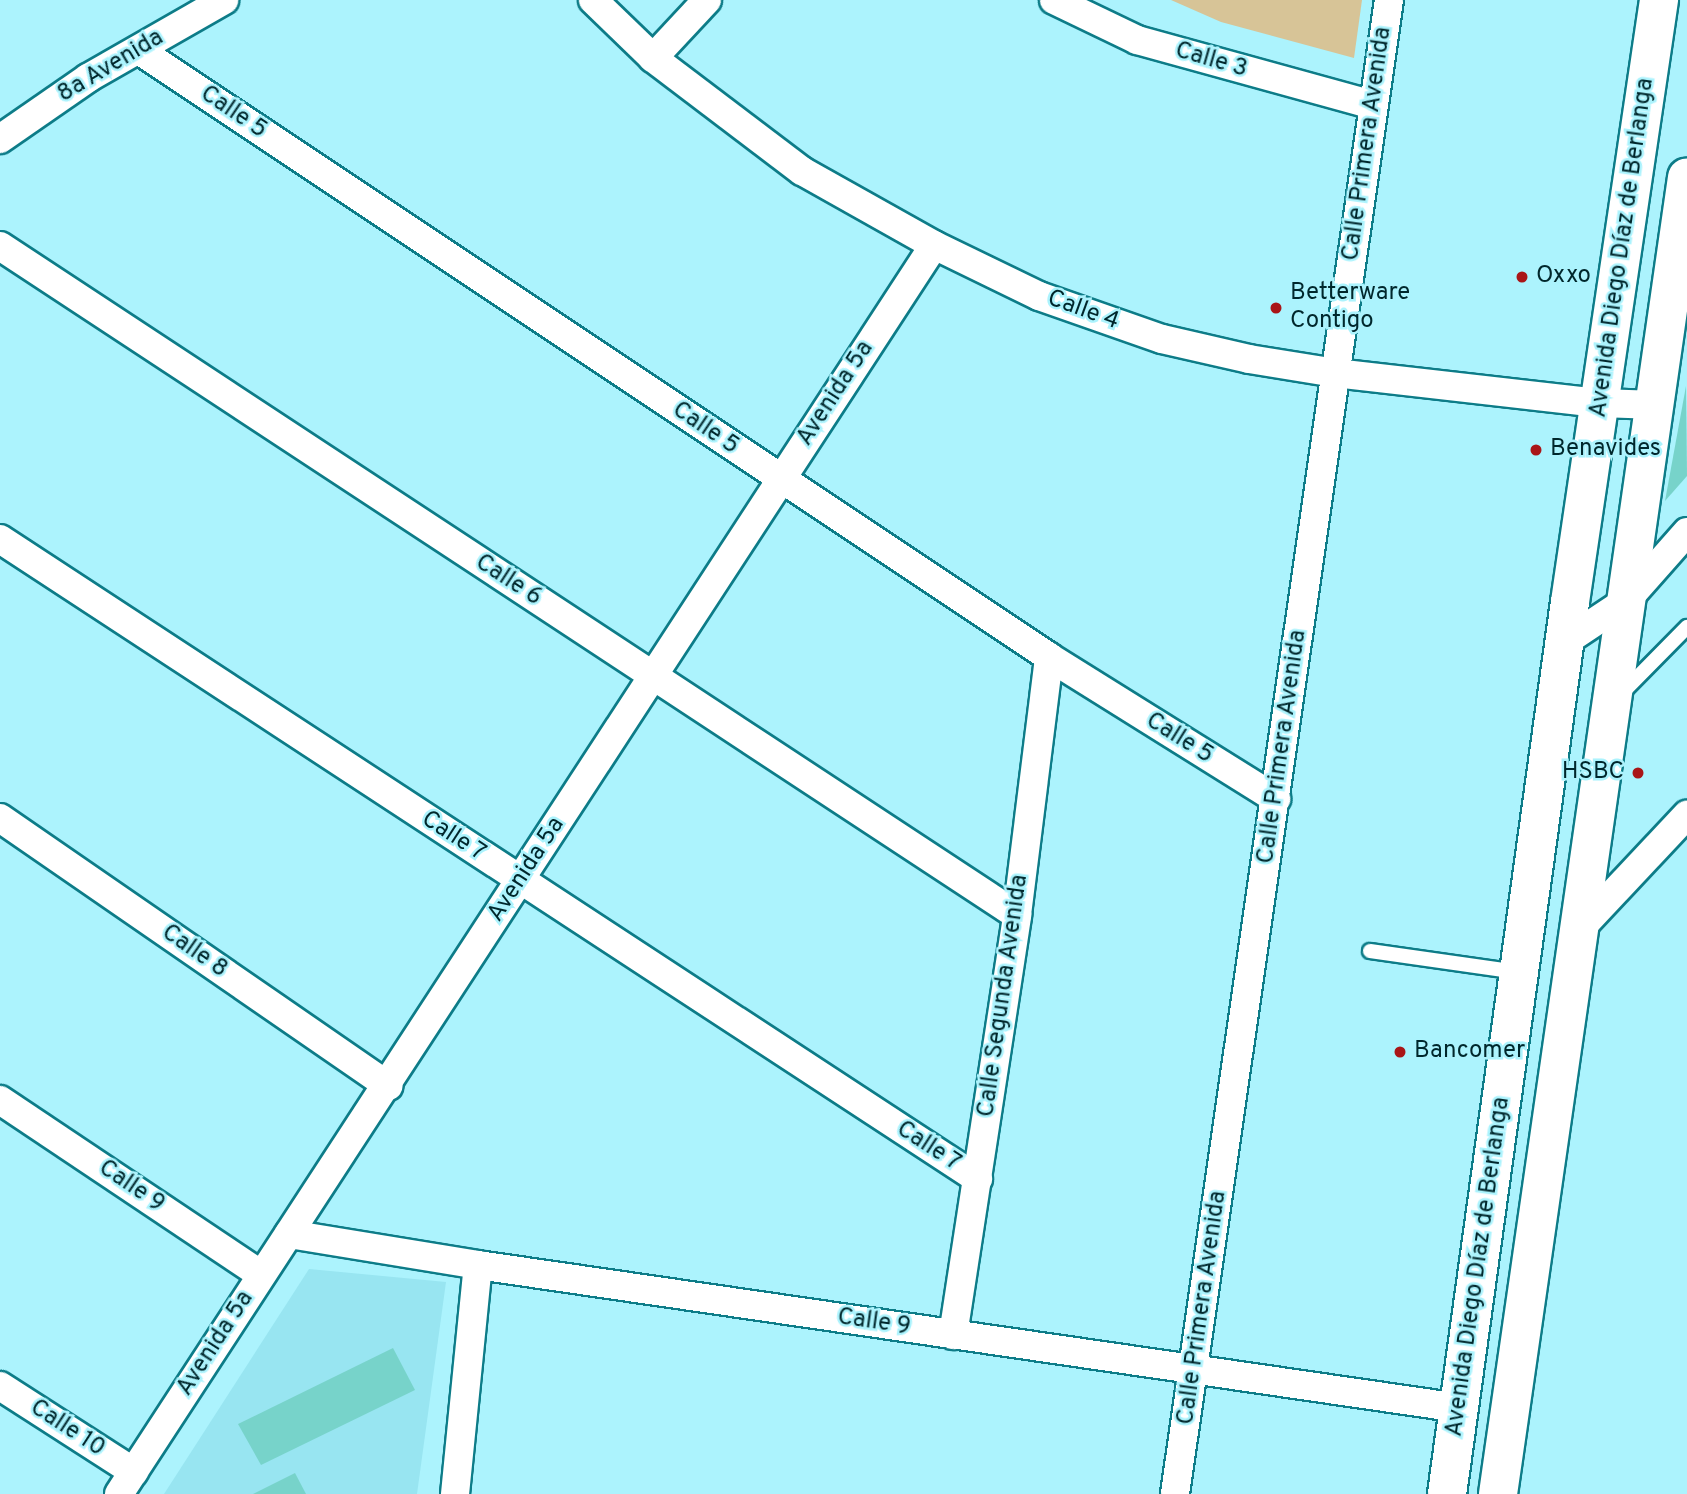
<!DOCTYPE html>
<meta charset="utf-8">
<style>
body{margin:0}
#map{position:relative;width:1687px;height:1494px;overflow:hidden;background:#acf3fd;font-family:Overpass,sans-serif}
div>[style]{position:absolute}
.built>*{inset:0;background:#98e5f1}
.green>*{inset:0;background:#d7c497}
.building>*{inset:0;background:#77d3ca}
.roads{filter:drop-shadow(2px 0 #0d7c88) drop-shadow(-2px 0 #0d7c88) drop-shadow(0 2px #0d7c88) drop-shadow(0 -2px #0d7c88)}
.lane>*{height:14px;margin:-7px;padding:0 7px;transform-origin:7px;border-radius:7px;background:#fff}
.street>*{height:28px;margin:-14px;padding:0 14px;transform-origin:14px;border-radius:14px;background:#fff}
.secondary>*{height:38px;margin:-19px;padding:0 19px;transform-origin:19px;border-radius:19px;background:#fff}
.dots>*{width:19px;height:19px;translate:-50% -50%;box-sizing:border-box;border:4px solid #acf3fd;border-radius:50%}
span{translate:-50% -50%;white-space:nowrap;text-align:center;line-height:1.15;-webkit-text-stroke:5px #acf3fd;paint-order:stroke}
.street-label{font-size:24px;color:#00272c}
.poi-label{font-size:24px;color:#00272c}
.left{translate:0 -50%;text-align:left}
.right{translate:-100% -50%;text-align:right}
</style>
<div id="map">
<div class="built">
<i style="clip-path:polygon(309px 1269px,446px 1282px,417px 1494px,164px 1494px)"></i>
</div>
<div class="green">
<i style="clip-path:polygon(1171px 0,1362px 0,1354px 58px,1221px 22px)"></i>
</div>
<div class="building">
<i style="clip-path:polygon(1686px 386px,1687px 476px,1665px 501px)"></i>
<i style="clip-path:polygon(393px 1348px,415px 1390px,261px 1465px,238px 1424px)"></i>
<i style="clip-path:polygon(295px 1473px,306px 1494px,253px 1494px)"></i>
</div>
<div class="roads">
<div class="lane">
<i style="left:1622px;top:693px;width:93px;rotate:-45.4deg"></i>
<i style="left:1370px;top:951px;width:149px;rotate:8.1deg"></i>
</div>
<div class="street">
<i style="left:593px;top:0;width:83px;rotate:44deg"></i>
<i style="left:653px;top:58px;width:187px;rotate:37.2deg"></i>
<i style="left:802px;top:171px;width:151px;rotate:29.3deg"></i>
<i style="left:934px;top:245px;width:117px;rotate:25.9deg"></i>
<i style="left:1039px;top:296px;width:130px;rotate:19.3deg"></i>
<i style="left:1162px;top:339px;width:89px;rotate:12.9deg"></i>
<i style="left:1249px;top:359px;width:87px;rotate:9.2deg"></i>
<i style="left:1335px;top:373px;width:267px;rotate:6.5deg"></i>
<i style="left:1600px;top:403px;width:57px;rotate:2deg"></i>
<i style="left:1054px;top:0;width:92px;rotate:25.7deg"></i>
<i style="left:1137px;top:40px;width:245px;rotate:15.4deg"></i>
<i style="left:139px;top:50px;width:1094px;rotate:33.7deg"></i>
<i style="left:1049px;top:657px;width:268px;rotate:32deg"></i>
<i style="left:653px;top:58px;width:79px;rotate:-47deg"></i>
<i style="left:0;top:139px;width:107px;rotate:-34.7deg"></i>
<i style="left:88px;top:78px;width:157px;rotate:-29.8deg"></i>
<i style="left:0;top:246px;width:1217px;rotate:33.34deg"></i>
<i style="left:0;top:539px;width:1169px;rotate:33.2deg"></i>
<i style="left:1566px;top:641px;width:72px;rotate:-33.7deg"></i>
<i style="left:1626px;top:601px;width:92px;rotate:-48.5deg"></i>
<i style="left:0;top:818px;width:472px;rotate:34.6deg"></i>
<i style="left:1577px;top:932px;width:161px;rotate:-46.8deg"></i>
<i style="left:0;top:1100px;width:314px;rotate:33.8deg"></i>
<i style="left:289px;top:1234px;width:192px;rotate:9.3deg"></i>
<i style="left:478px;top:1265px;width:991px;rotate:8.29deg"></i>
<i style="left:953px;top:1335px;width:425px;rotate:-81.3deg"></i>
<i style="left:1017px;top:915px;width:260px;rotate:-82.9deg"></i>
<i style="left:0;top:1386px;width:159px;rotate:32.7deg"></i>
<i style="left:119px;top:1494px;width:1491px;rotate:-56.87deg"></i>
<i style="left:455px;top:1494px;width:230px;rotate:-84.3deg"></i>
<i style="left:1175px;top:1494px;width:1509px;rotate:-81.85deg"></i>
</div>
<div class="secondary">
<i style="left:1447px;top:1494px;width:900px;rotate:-82.15deg"></i>
<i style="left:1570px;top:602px;width:609px;rotate:-81.59deg"></i>
<i style="left:1498px;top:1494px;width:1330px;rotate:-81.83deg"></i>
</div>
</div>
<div class="dots">
<i style="left:1522px;top:277px;background:#a91517"></i>
<i style="left:1276px;top:308px;background:#a91517"></i>
<i style="left:1536px;top:450px;background:#a91517"></i>
<i style="left:1638px;top:773px;background:#a91517"></i>
<i style="left:1400px;top:1052px;background:#a91517"></i>
</div>
<div class="street-label">
<span style="left:1211px;top:61px;rotate:16deg">Calle 3</span>
<span style="left:111px;top:67px;rotate:-31deg">8a Avenida</span>
<span style="left:233px;top:113px;rotate:34deg">Calle 5</span>
<span style="left:1368px;top:144px;rotate:-82deg">Calle Primera Avenida</span>
<span style="left:1623px;top:248px;rotate:-82deg">Avenida Diego Díaz de Berlanga</span>
<span style="left:1083px;top:311px;rotate:20deg">Calle 4</span>
<span style="left:836px;top:394px;rotate:-57deg">Avenida 5a</span>
<span style="left:705px;top:429px;rotate:34deg">Calle 5</span>
<span style="left:508px;top:581px;rotate:33deg">Calle 6</span>
<span style="left:1179px;top:739px;rotate:32deg">Calle 5</span>
<span style="left:1283px;top:747px;rotate:-82deg">Calle Primera Avenida</span>
<span style="left:453px;top:837px;rotate:33deg">Calle 7</span>
<span style="left:527px;top:870px;rotate:-57deg">Avenida 5a</span>
<span style="left:194px;top:952px;rotate:35deg">Calle 8</span>
<span style="left:1004px;top:996px;rotate:-82deg">Calle Segunda Avenida</span>
<span style="left:928px;top:1147px;rotate:33deg">Calle 7</span>
<span style="left:131px;top:1187px;rotate:34deg">Calle 9</span>
<span style="left:1479px;top:1267px;rotate:-82deg">Avenida Diego Díaz de Berlanga</span>
<span style="left:1203px;top:1308px;rotate:-82deg">Calle Primera Avenida</span>
<span style="left:874px;top:1323px;rotate:8deg">Calle 9</span>
<span style="left:216px;top:1344px;rotate:-57deg">Avenida 5a</span>
<span style="left:67px;top:1429px;rotate:33deg">Calle 10</span>
</div>
<div class="poi-label">
<span class="left" style="left:1536px;top:277px">Oxxo</span>
<span class="left" style="left:1290px;top:308px">Betterware<br>Contigo</span>
<span class="left" style="left:1550px;top:450px">Benavides</span>
<span class="right" style="left:1624px;top:773px">HSBC</span>
<span class="left" style="left:1414px;top:1052px">Bancomer</span>
</div>
</div>
